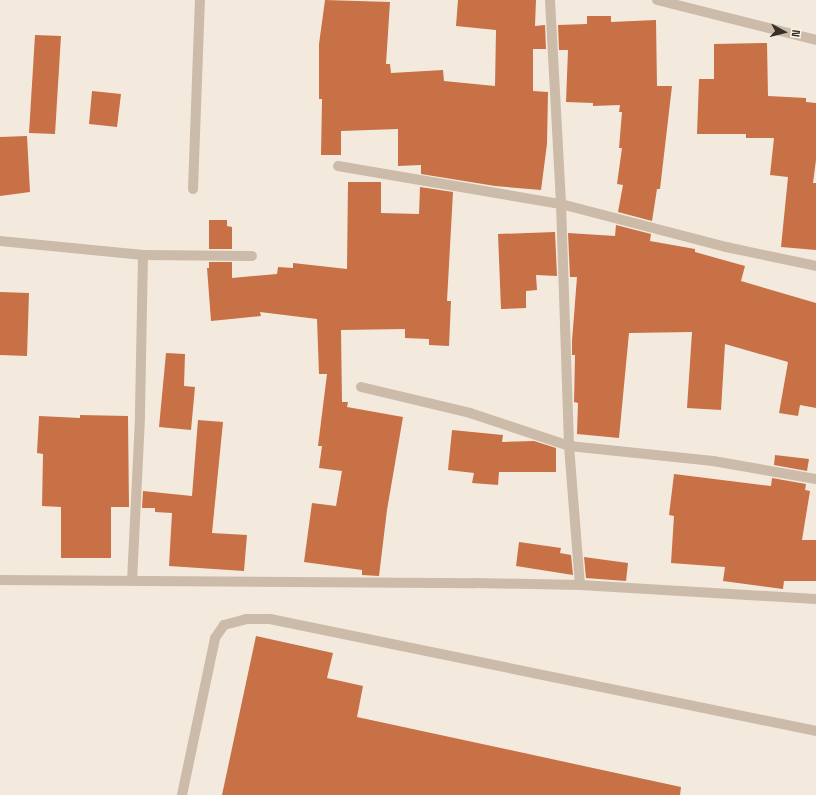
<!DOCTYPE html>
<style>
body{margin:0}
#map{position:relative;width:816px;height:795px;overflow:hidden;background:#f3eadd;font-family:"Space Grotesk",sans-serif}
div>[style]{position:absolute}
.building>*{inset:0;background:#c87146}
.minor>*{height:10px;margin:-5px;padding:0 5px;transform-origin:5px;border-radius:5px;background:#cbbba8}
span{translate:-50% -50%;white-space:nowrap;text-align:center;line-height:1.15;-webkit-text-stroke:4px #faf4e9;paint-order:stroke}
.north{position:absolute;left:764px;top:12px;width:40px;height:40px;-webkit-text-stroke:3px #faf4e9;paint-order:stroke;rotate:97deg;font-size:11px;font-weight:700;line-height:16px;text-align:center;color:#382f28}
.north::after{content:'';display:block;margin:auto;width:14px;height:18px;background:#382f28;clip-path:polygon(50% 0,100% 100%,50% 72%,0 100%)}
</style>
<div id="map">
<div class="building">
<i style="clip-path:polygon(325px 0,390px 2px,386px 64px,390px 64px,391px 73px,443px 70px,444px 81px,495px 86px,496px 30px,456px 26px,458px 0,536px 0,535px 26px,545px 25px,546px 49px,533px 49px,533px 91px,548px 92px,547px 144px,541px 190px,495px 186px,421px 174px,421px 165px,398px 166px,398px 129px,341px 131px,341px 155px,321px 155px,322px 99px,319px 99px,319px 44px)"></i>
<i style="clip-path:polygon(587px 16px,611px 16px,611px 22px,656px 20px,657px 86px,672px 86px,660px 189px,657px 189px,652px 221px,618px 212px,623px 185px,617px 184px,622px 148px,619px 148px,622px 112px,619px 112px,620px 105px,593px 106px,593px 103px,566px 102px,568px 50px,559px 50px,558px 25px,587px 24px)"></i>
<i style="clip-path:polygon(35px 35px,61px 36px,55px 134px,29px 133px)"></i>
<i style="clip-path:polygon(767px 43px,768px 96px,806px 98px,806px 102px,816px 103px,816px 160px,813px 183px,816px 183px,816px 250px,781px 247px,788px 177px,770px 175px,774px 138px,746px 138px,746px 134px,697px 134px,699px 79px,714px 79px,714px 44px)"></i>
<i style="clip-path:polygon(92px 91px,121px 94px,117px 127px,89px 124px)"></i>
<i style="clip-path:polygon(27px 136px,30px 192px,0 196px,0 137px)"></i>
<i style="clip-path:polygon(348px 182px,381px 182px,381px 213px,419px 214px,420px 187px,453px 192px,447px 301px,451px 301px,449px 346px,429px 345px,429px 339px,405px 338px,405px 329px,341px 330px,342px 402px,348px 402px,347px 407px,403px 417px,387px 510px,379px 576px,362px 575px,362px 570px,304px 562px,312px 503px,336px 506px,342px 471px,319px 468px,322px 446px,318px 446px,327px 374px,319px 374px,317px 319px,260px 312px,261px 316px,211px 321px,207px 268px,209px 268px,209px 262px,232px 262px,232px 278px,277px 274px,278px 267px,293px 268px,293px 263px,347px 269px)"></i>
<i style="clip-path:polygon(209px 220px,227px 220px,227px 226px,232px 227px,232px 249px,209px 249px)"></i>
<i style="clip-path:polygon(616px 225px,651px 234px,650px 241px,695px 249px,695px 252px,745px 266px,741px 281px,816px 303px,816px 408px,800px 405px,798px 416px,779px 413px,788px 362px,725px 344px,721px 410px,687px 408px,692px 332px,629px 333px,619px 438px,577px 434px,578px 403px,574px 402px,575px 355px,572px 355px,572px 341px,577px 277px,570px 277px,568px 233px,615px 236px)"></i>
<i style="clip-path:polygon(555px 232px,557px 276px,536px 275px,537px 290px,526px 291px,526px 308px,501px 309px,498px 234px)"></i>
<i style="clip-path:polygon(0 292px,29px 293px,27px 356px,0 355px)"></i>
<i style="clip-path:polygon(166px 353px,185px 354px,184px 386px,195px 387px,191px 430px,159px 427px)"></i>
<i style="clip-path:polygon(80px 415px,128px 416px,129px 507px,111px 507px,111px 558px,61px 558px,61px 507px,42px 506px,43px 454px,37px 453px,39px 416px,80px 418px)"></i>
<i style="clip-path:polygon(198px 420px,223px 422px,212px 533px,247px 535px,244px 571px,169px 566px,172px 513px,155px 512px,155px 508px,142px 508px,143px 491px,192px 496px)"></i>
<i style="clip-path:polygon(452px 430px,503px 435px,502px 442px,534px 441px,556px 448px,556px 472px,499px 472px,498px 485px,472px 483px,474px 473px,448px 470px)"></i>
<i style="clip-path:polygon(775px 455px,809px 459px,807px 471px,774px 465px)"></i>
<i style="clip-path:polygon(674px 474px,771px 486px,772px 478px,806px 484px,805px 490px,810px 491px,802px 540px,816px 540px,816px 581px,784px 581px,783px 589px,723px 581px,725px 567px,671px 563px,674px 516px,669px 515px)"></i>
<i style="clip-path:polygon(519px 542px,561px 548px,560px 553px,571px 555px,573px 575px,516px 566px)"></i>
<i style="clip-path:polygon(584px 557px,628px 563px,626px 581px,586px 578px)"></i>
<i style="clip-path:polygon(256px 636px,333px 653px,327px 678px,363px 686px,357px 717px,681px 787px,680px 795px,222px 795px)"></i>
</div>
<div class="minor">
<i style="left:550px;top:0;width:204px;rotate:86.9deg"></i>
<i style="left:561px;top:204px;width:242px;rotate:88.1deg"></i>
<i style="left:569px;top:446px;width:139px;rotate:85.5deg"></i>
<i style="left:657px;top:0;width:164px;rotate:14.1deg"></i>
<i style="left:338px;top:166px;width:226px;rotate:9.7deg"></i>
<i style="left:561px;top:204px;width:171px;rotate:14.6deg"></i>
<i style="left:726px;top:247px;width:92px;rotate:11.9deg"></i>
<i style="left:193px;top:189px;width:189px;rotate:-87.9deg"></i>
<i style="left:0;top:241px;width:144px;rotate:5.6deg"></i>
<i style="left:143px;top:255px;width:163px;rotate:91.1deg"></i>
<i style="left:140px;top:418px;width:162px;rotate:92.8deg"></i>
<i style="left:143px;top:255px;width:109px;rotate:0.5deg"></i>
<i style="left:361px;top:387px;width:112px;rotate:13.4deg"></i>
<i style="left:470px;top:413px;width:104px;rotate:18.4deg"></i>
<i style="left:569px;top:446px;width:145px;rotate:5.9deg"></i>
<i style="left:713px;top:461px;width:105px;rotate:9.9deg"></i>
<i style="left:0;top:580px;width:476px;rotate:0.4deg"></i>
<i style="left:476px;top:583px;width:104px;rotate:1.1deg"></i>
<i style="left:580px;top:585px;width:236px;rotate:3.4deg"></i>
<i style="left:182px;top:795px;width:160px;rotate:-78.1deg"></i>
<i style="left:215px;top:638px;width:16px;rotate:-55deg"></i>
<i style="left:224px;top:625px;width:23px;rotate:-15deg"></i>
<i style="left:246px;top:619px;width:24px"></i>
<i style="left:270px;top:619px;width:557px;rotate:11.59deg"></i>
</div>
<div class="north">N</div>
</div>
